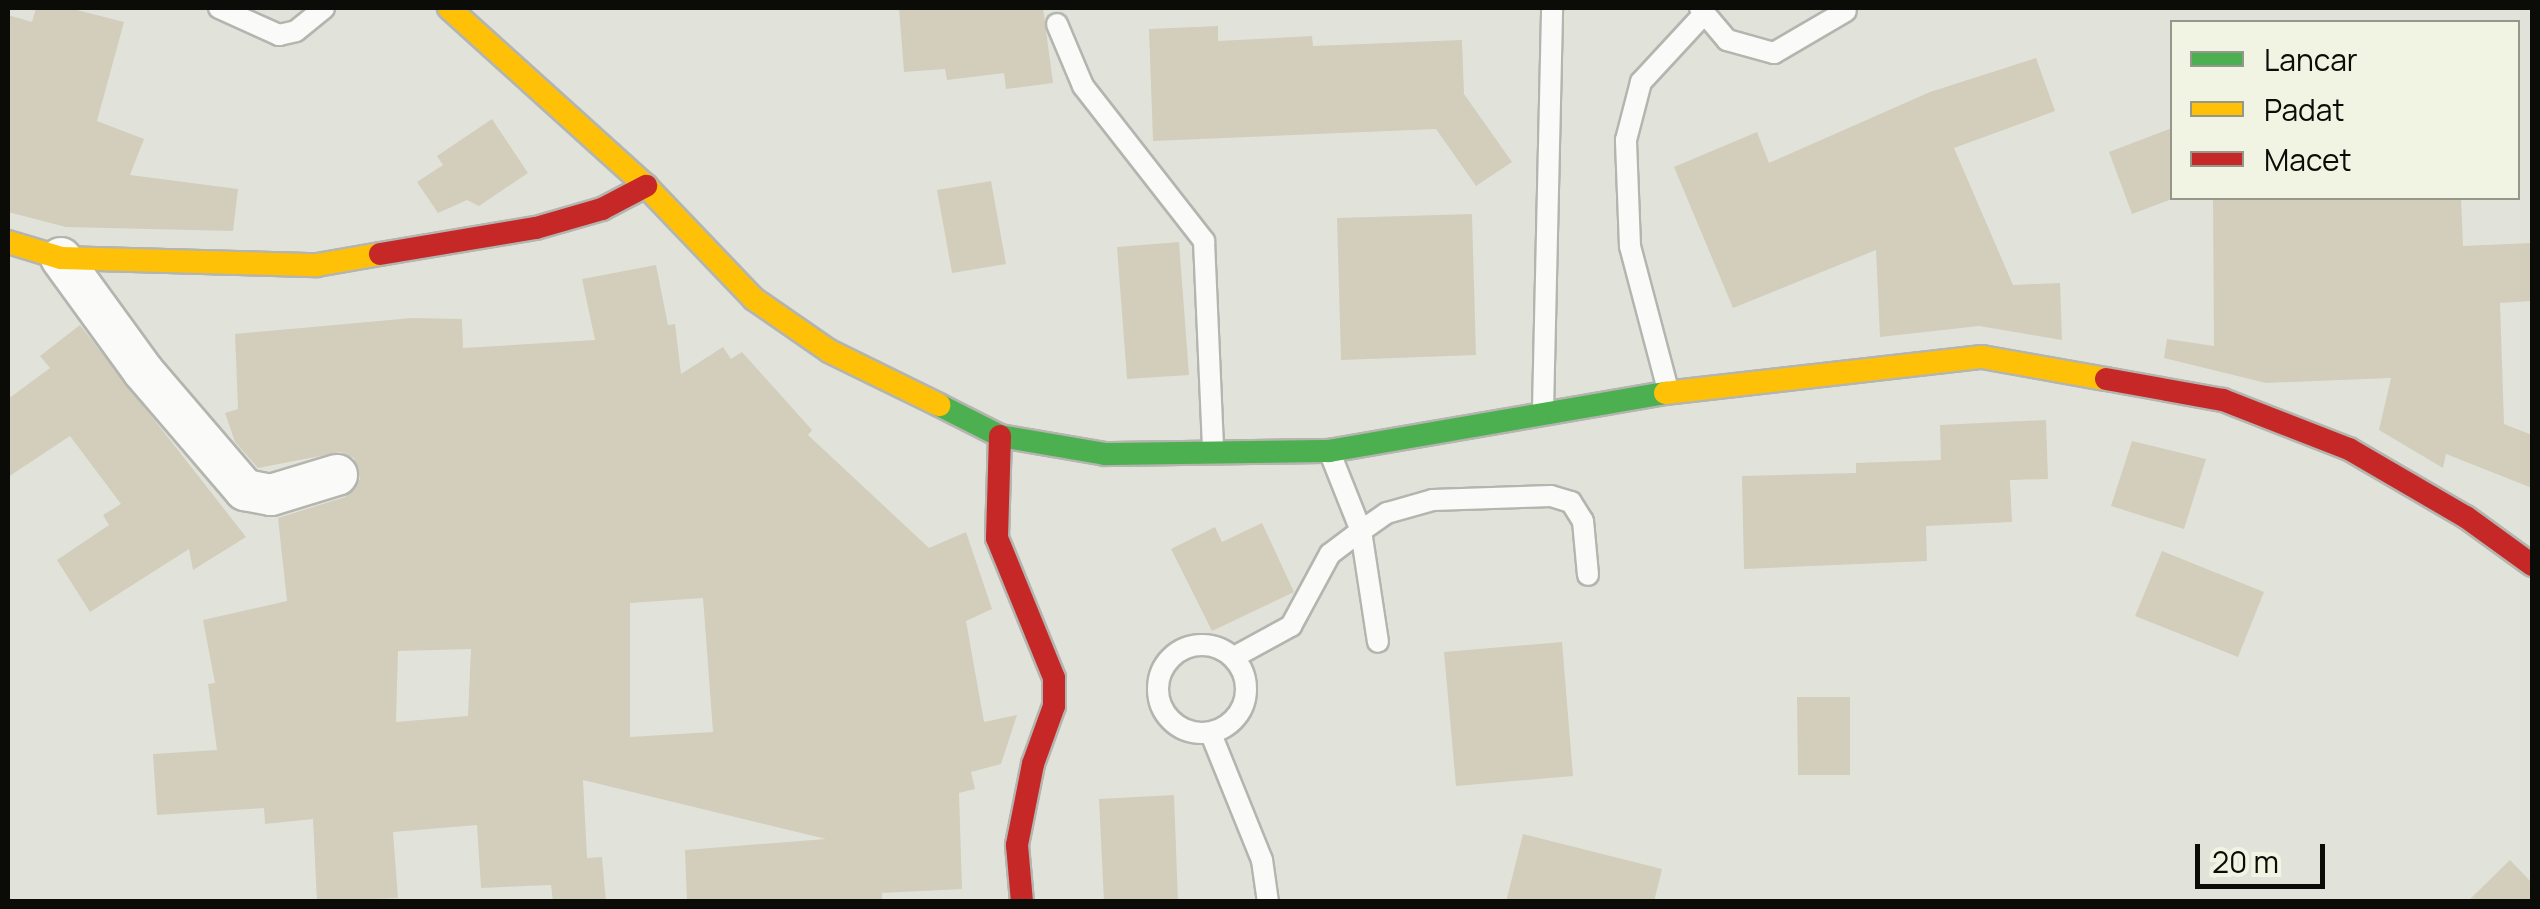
<!DOCTYPE html>
<style>
body{margin:0}
#map{position:relative;width:2540px;height:909px;overflow:hidden;background:#e1e3da;font-family:Manrope,sans-serif}
div>[style]{position:absolute}
.building>*{inset:0;background:#d3cdbc}
.roads{filter:drop-shadow(2px 0 #b4b5af) drop-shadow(-2px 0 #b4b5af) drop-shadow(0 2px #b4b5af) drop-shadow(0 -2px #b4b5af)}
.lane>*{height:20px;margin:-10px;padding:0 10px;transform-origin:10px;border-radius:10px;background:#fafbf9}
.lane>.ring{margin:-10px;padding:0;box-sizing:content-box;background:none;border:20px solid #fafbf9;border-radius:50%}
.street>*{height:40px;margin:-20px;padding:0 20px;transform-origin:20px;border-radius:20px;background:#fafbf9}
.fast>*{height:22px;margin:-11px;padding:0 11px;transform-origin:11px;border-radius:11px;background:#4caf50}
.slow>*{height:22px;margin:-11px;padding:0 11px;transform-origin:11px;border-radius:11px;background:#ffc107}
.jam>*{height:22px;margin:-11px;padding:0 11px;transform-origin:11px;border-radius:11px;background:#c62828}
span{translate:-50% -50%;white-space:nowrap;text-align:center;line-height:1.15;-webkit-text-stroke:9px #f1f4e3;paint-order:stroke}
.frame{position:absolute;inset:0;border:10px solid #0b0c07;pointer-events:none}
.legend{position:absolute;left:2170px;top:20px;width:350px;height:180px;box-sizing:border-box;background:#f1f4e3;border:2px solid #95978b;margin:0;padding:12px 18px;list-style:none;font-size:30px;color:#0b0c07}
.legend li{display:flex;align-items:center;gap:20px;height:50px}
.legend b{width:50px;border:2px solid #95978b}
.scale{position:absolute;left:2195px;top:844px;width:130px;height:45px;box-sizing:border-box;border:5px solid #0b0c07;border-top:0;padding-left:12px;font-size:30px;line-height:35px;white-space:nowrap;color:#0b0c07;-webkit-text-stroke:8px #f1f4e3;paint-order:stroke}
</style>
<div id="map">
<div class="building">
<i style="clip-path:polygon(36px 8px,69px 8px,124px 22px,97px 121px,144px 139px,130px 175px,238px 189px,233px 231px,66px 227px,8px 212px,8px 15px,32px 22px)"></i>
<i style="clip-path:polygon(899px 8px,1043px 8px,1053px 83px,1006px 89px,1004px 73px,947px 80px,945px 69px,904px 72px)"></i>
<i style="clip-path:polygon(1218px 26px,1218px 41px,1312px 36px,1313px 46px,1462px 40px,1464px 94px,1512px 162px,1476px 186px,1436px 129px,1153px 141px,1149px 29px)"></i>
<i style="clip-path:polygon(2036px 58px,2055px 111px,1954px 148px,2013px 285px,2060px 283px,2062px 340px,1979px 326px,1880px 337px,1876px 250px,1733px 308px,1674px 167px,1757px 132px,1769px 163px,1930px 92px)"></i>
<i style="clip-path:polygon(492px 119px,528px 173px,479px 206px,467px 200px,438px 213px,417px 182px,443px 165px,437px 156px)"></i>
<i style="clip-path:polygon(2172px 128px,2172px 199px,2132px 214px,2109px 152px)"></i>
<i style="clip-path:polygon(991px 181px,1006px 264px,952px 273px,937px 190px)"></i>
<i style="clip-path:polygon(2213px 198px,2461px 198px,2463px 246px,2532px 243px,2532px 301px,2500px 303px,2504px 424px,2532px 435px,2532px 488px,2446px 454px,2443px 468px,2379px 430px,2391px 378px,2266px 383px,2164px 358px,2167px 339px,2214px 346px)"></i>
<i style="clip-path:polygon(1472px 214px,1476px 355px,1341px 360px,1337px 218px)"></i>
<i style="clip-path:polygon(1179px 242px,1189px 375px,1127px 379px,1117px 247px)"></i>
<i style="clip-path:polygon(evenodd,656px 265px,668px 325px,675px 324px,681px 374px,723px 347px,731px 359px,742px 352px,812px 430px,808px 435px,929px 548px,966px 532px,992px 609px,966px 621px,984px 722px,1017px 715px,1001px 764px,971px 772px,975px 789px,959px 793px,962px 889px,882px 893px,882px 902px,687px 902px,685px 850px,826px 839px,583px 780px,587px 858px,602px 857px,606px 902px,553px 902px,551px 885px,481px 888px,477px 825px,393px 832px,398px 898px,317px 902px,313px 819px,265px 824px,264px 808px,157px 815px,153px 754px,217px 750px,208px 684px,215px 683px,203px 620px,287px 601px,278px 518px,345px 497px,360px 479px,354px 458px,341px 452px,258px 468px,235px 442px,225px 413px,238px 409px,235px 334px,412px 318px,462px 319px,463px 348px,595px 340px,582px 279px,656px 265px,703px 598px,713px 732px,630px 737px,630px 603px,703px 598px,656px 265px,471px 649px,468px 716px,396px 722px,398px 651px,471px 649px)"></i>
<i style="clip-path:polygon(80px 325px,246px 537px,193px 570px,189px 549px,90px 612px,57px 560px,109px 525px,103px 515px,121px 504px,70px 436px,8px 477px,8px 399px,50px 368px,40px 356px)"></i>
<i style="clip-path:polygon(2046px 420px,2048px 479px,2010px 480px,2012px 522px,1926px 526px,1927px 561px,1744px 569px,1742px 476px,1856px 473px,1856px 463px,1941px 460px,1940px 425px)"></i>
<i style="clip-path:polygon(2132px 441px,2206px 459px,2184px 529px,2111px 506px)"></i>
<i style="clip-path:polygon(1262px 523px,1294px 592px,1212px 631px,1171px 549px,1215px 527px,1222px 542px)"></i>
<i style="clip-path:polygon(2162px 551px,2264px 592px,2238px 657px,2135px 616px)"></i>
<i style="clip-path:polygon(1562px 642px,1573px 776px,1456px 786px,1444px 652px)"></i>
<i style="clip-path:polygon(1797px 697px,1850px 697px,1850px 775px,1798px 775px)"></i>
<i style="clip-path:polygon(1174px 795px,1178px 902px,1104px 902px,1099px 799px)"></i>
<i style="clip-path:polygon(1523px 834px,1662px 869px,1654px 902px,1506px 902px)"></i>
<i style="clip-path:polygon(2510px 860px,2532px 883px,2532px 902px,2467px 902px)"></i>
</div>
<div class="roads">
<div class="lane">
<i style="left:219px;top:8px;width:66px;rotate:24.2deg"></i>
<i style="left:279px;top:35px;width:17px;rotate:-13deg"></i>
<i style="left:296px;top:31px;width:36px;rotate:-39deg"></i>
<i style="left:1700px;top:8px;width:42px;rotate:49.8deg"></i>
<i style="left:1727px;top:40px;width:49px;rotate:15.5deg"></i>
<i style="left:1774px;top:53px;width:83px;rotate:-30.3deg"></i>
<i style="left:1057px;top:24px;width:67px;rotate:67.2deg"></i>
<i style="left:1083px;top:86px;width:197px;rotate:52deg"></i>
<i style="left:1204px;top:241px;width:207px;rotate:87.5deg"></i>
<i style="left:1668px;top:390px;width:149px;rotate:-104.8deg"></i>
<i style="left:1630px;top:246px;width:106px;rotate:-92.2deg"></i>
<i style="left:1626px;top:140px;width:60px;rotate:-75.5deg"></i>
<i style="left:1641px;top:82px;width:91px;rotate:-47.2deg"></i>
<i style="left:1543px;top:410px;width:402px;rotate:-88.7deg"></i>
<i style="left:1330px;top:453px;width:84px;rotate:68.3deg"></i>
<i style="left:1361px;top:531px;width:32px;rotate:-35deg"></i>
<i style="left:1387px;top:513px;width:48px;rotate:-15.8deg"></i>
<i style="left:1433px;top:500px;width:118px;rotate:-1.9deg"></i>
<i style="left:1551px;top:496px;width:21px;rotate:17deg"></i>
<i style="left:1571px;top:502px;width:22px;rotate:58deg"></i>
<i style="left:1583px;top:521px;width:54px;rotate:84.7deg"></i>
<i class="ring" style="left:1158px;top:645px;width:68px;height:68px"></i>
<i style="left:1236px;top:656px;width:63px;rotate:-28.6deg"></i>
<i style="left:1291px;top:626px;width:82px;rotate:-61.6deg"></i>
<i style="left:1330px;top:554px;width:39px;rotate:-37deg"></i>
<i style="left:1361px;top:531px;width:112px;rotate:81.3deg"></i>
<i style="left:1211px;top:734px;width:136px;rotate:68deg"></i>
<i style="left:1262px;top:860px;width:42px;rotate:81.9deg"></i>
</div>
<div class="street">
<i style="left:61px;top:258px;width:140px;rotate:54deg"></i>
<i style="left:143px;top:371px;width:157px;rotate:49.4deg"></i>
<i style="left:245px;top:490px;width:26px;rotate:11deg"></i>
<i style="left:271px;top:495px;width:69px;rotate:-16.9deg"></i>
</div>
<div class="fast">
<i style="left:939px;top:405px;width:68px;rotate:26.9deg"></i>
<i style="left:1000px;top:436px;width:107px;rotate:9.7deg"></i>
<i style="left:1105px;top:454px;width:224px;rotate:-0.8deg"></i>
<i style="left:1329px;top:451px;width:341px;rotate:-9.8deg"></i>
</div>
<div class="slow">
<i style="left:449px;top:8px;width:266px;rotate:42.1deg"></i>
<i style="left:646px;top:186px;width:156px;rotate:46.3deg"></i>
<i style="left:754px;top:299px;width:91px;rotate:34.7deg"></i>
<i style="left:829px;top:351px;width:123px;rotate:26.1deg"></i>
<i style="left:8px;top:242px;width:55px;rotate:16.8deg"></i>
<i style="left:61px;top:258px;width:256px;rotate:1.6deg"></i>
<i style="left:317px;top:265px;width:64px;rotate:-9.9deg"></i>
<i style="left:1665px;top:393px;width:319px;rotate:-6.5deg"></i>
<i style="left:1982px;top:357px;width:126px;rotate:10.1deg"></i>
</div>
<div class="jam">
<i style="left:380px;top:254px;width:158px;rotate:-9.5deg"></i>
<i style="left:536px;top:228px;width:69px;rotate:-16.1deg"></i>
<i style="left:602px;top:209px;width:50px;rotate:-27.6deg"></i>
<i style="left:2106px;top:379px;width:119px;rotate:10.2deg"></i>
<i style="left:2223px;top:400px;width:135px;rotate:21.3deg"></i>
<i style="left:2349px;top:449px;width:135px;rotate:30.2deg"></i>
<i style="left:2466px;top:517px;width:82px;rotate:36deg"></i>
<i style="left:1000px;top:436px;width:102px;rotate:91.7deg"></i>
<i style="left:997px;top:538px;width:151px;rotate:67.8deg"></i>
<i style="left:1054px;top:678px;width:28px;rotate:90deg"></i>
<i style="left:1054px;top:706px;width:62px;rotate:109.9deg"></i>
<i style="left:1033px;top:764px;width:83px;rotate:101.2deg"></i>
<i style="left:1017px;top:845px;width:57px;rotate:85deg"></i>
</div>
</div>
<div class="frame"></div>
<ul class="legend">
<li><b style="height:12px;background:#4caf50"></b>Lancar</li>
<li><b style="height:12px;background:#ffc107"></b>Padat</li>
<li><b style="height:12px;background:#c62828"></b>Macet</li>
</ul>
<div class="scale">20 m</div>
</div>
